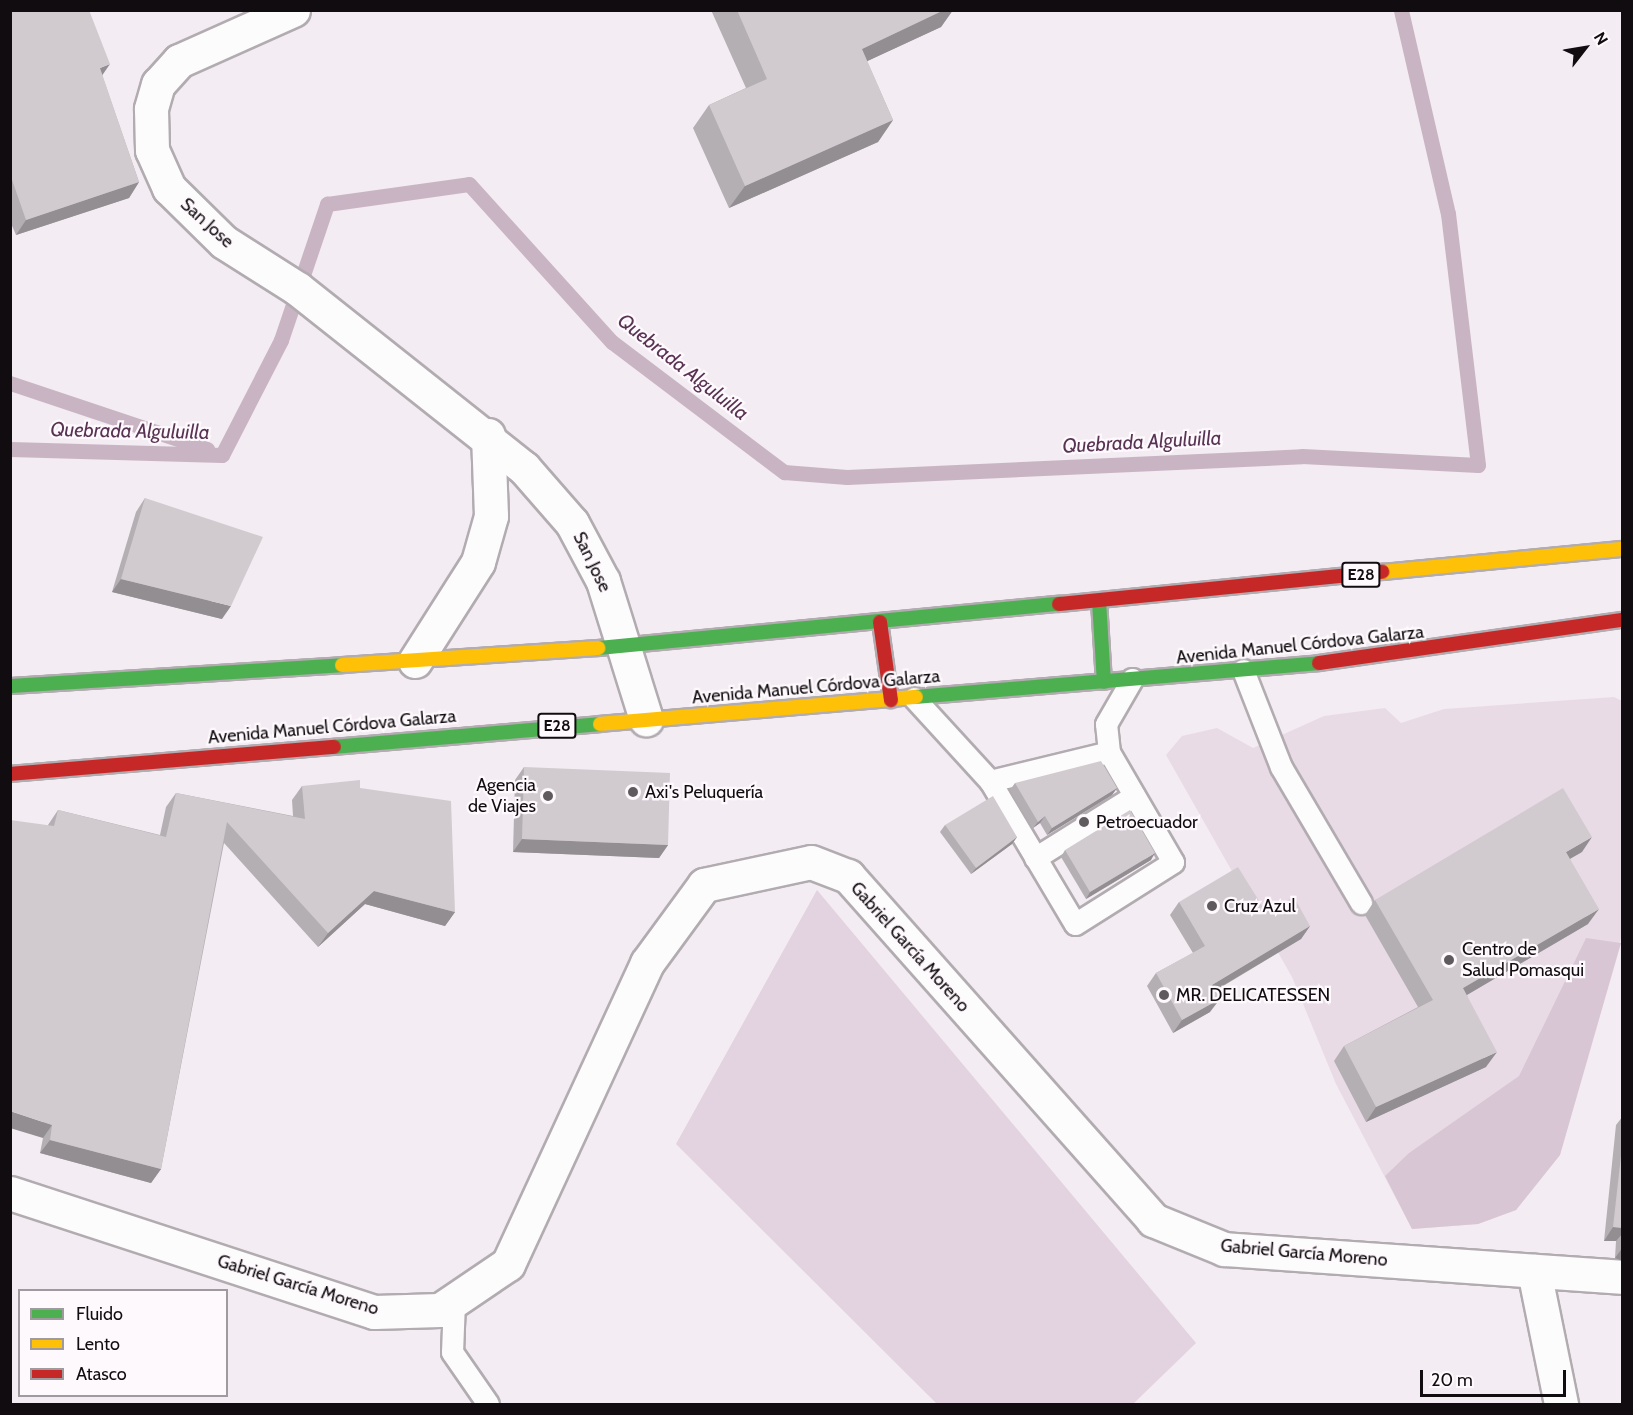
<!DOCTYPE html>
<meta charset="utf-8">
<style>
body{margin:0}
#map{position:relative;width:1633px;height:1415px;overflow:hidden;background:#f3ecf2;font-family:Cabin,sans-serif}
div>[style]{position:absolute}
.built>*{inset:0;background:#e9dbe6}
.green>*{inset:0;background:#e3d2df}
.forest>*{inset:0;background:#d8c6d4}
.stream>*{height:15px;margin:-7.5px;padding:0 7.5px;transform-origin:7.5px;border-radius:7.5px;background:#c9b4c4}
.roads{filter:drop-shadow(2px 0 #b2acb1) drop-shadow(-2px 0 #b2acb1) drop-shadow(0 2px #b2acb1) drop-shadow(0 -2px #b2acb1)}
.lane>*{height:21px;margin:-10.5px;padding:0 10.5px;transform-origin:10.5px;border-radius:10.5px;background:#fdfcfd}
.street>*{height:33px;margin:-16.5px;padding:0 16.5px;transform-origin:16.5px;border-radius:16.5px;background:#fdfcfd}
.fast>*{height:14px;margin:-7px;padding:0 7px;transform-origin:7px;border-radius:7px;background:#4caf50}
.slow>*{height:14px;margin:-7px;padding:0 7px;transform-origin:7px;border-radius:7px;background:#ffc107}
.jam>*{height:14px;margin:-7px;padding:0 7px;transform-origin:7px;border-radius:7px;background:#c62828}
.wall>*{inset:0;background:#b4afb3}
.shaded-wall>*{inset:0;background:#928e92}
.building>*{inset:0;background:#d1cbd0}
.dots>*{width:16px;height:16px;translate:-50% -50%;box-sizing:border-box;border:3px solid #fef9fd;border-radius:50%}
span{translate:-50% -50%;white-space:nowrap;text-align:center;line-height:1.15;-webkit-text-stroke:4.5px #fef9fd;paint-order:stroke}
.shield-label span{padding:2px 4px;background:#fef9fd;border:2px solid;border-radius:4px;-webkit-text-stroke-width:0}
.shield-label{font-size:16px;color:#100c0f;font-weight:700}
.street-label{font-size:18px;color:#100c0f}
.poi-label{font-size:18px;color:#100c0f}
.right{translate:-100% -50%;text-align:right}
.left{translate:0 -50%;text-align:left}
.water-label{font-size:20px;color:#593353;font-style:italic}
.frame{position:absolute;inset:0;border:12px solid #100c0f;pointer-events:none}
.legend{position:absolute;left:18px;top:1289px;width:210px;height:108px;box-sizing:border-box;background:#fef9fd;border:2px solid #9f9a9e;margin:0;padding:8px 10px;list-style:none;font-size:18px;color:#100c0f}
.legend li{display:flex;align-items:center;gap:12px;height:30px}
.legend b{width:30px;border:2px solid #9f9a9e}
.north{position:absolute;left:1555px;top:18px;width:60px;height:60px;-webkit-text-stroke:4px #fef9fd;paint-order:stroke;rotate:59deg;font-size:16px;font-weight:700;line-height:24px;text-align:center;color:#100c0f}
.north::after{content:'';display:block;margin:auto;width:21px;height:27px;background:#100c0f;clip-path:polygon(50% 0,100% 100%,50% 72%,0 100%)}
.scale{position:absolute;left:1420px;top:1370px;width:146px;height:27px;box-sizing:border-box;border:3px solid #100c0f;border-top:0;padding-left:8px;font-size:18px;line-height:21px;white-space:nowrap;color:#100c0f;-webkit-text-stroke:4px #fef9fd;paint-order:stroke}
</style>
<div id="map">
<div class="built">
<i style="clip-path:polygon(1614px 697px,1622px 701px,1622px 934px,1560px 1155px,1516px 1210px,1478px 1224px,1412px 1229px,1336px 1084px,1292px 977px,1166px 755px,1182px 736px,1217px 728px,1253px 748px,1324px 716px,1385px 708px,1401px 723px,1444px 709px)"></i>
</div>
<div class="green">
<i style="clip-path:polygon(817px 890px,1196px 1343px,1133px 1404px,937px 1404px,676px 1144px)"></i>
</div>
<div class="forest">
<i style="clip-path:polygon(1586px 938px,1621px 943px,1560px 1155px,1516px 1210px,1478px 1224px,1412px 1229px,1385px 1176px,1409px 1153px,1519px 1076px)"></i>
</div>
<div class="stream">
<i style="left:10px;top:383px;width:208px;rotate:18.5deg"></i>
<i style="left:10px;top:449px;width:212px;rotate:1.6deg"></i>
<i style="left:222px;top:455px;width:129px;rotate:-62.8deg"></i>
<i style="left:281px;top:340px;width:144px;rotate:-71.3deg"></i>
<i style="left:327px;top:204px;width:143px;rotate:-8deg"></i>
<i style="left:469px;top:184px;width:213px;rotate:47.9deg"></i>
<i style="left:612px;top:342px;width:216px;rotate:37.1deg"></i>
<i style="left:784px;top:472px;width:63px;rotate:4.5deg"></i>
<i style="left:847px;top:477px;width:455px;rotate:-2.6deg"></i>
<i style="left:1302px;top:456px;width:176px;rotate:2.9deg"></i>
<i style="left:1478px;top:465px;width:253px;rotate:-96.8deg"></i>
<i style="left:1448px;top:214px;width:209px;rotate:-103deg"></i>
</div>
<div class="roads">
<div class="lane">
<i style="left:1243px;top:670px;width:104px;rotate:68.6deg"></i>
<i style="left:1281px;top:767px;width:158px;rotate:59.5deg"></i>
<i style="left:914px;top:698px;width:113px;rotate:47.5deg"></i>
<i style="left:990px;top:781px;width:166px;rotate:59.3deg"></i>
<i style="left:1075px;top:924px;width:116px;rotate:-32.3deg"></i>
<i style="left:1173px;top:862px;width:127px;rotate:-120.2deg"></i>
<i style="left:1109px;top:752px;width:28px;rotate:-96deg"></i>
<i style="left:1106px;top:724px;width:52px;rotate:-60deg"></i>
<i style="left:990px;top:781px;width:122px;rotate:-13.7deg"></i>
<i style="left:1035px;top:858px;width:117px;rotate:-32.1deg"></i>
<i style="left:454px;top:1301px;width:51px;rotate:92.2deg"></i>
<i style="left:452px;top:1352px;width:63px;rotate:55.3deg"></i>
</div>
<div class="street">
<i style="left:293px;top:10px;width:125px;rotate:155.9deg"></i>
<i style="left:179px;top:61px;width:31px;rotate:132deg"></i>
<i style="left:158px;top:84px;width:26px;rotate:106deg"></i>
<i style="left:151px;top:109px;width:41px;rotate:88.6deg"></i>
<i style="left:152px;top:150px;width:42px;rotate:65.9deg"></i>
<i style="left:169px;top:188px;width:77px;rotate:44.5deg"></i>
<i style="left:224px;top:242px;width:88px;rotate:32.4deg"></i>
<i style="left:298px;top:289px;width:288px;rotate:38.4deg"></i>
<i style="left:524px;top:468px;width:73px;rotate:48.9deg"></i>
<i style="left:572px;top:523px;width:66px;rotate:61.9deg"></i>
<i style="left:603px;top:581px;width:145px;rotate:72.7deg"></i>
<i style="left:415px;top:661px;width:117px;rotate:-57.5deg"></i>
<i style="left:478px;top:562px;width:48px;rotate:-74.2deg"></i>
<i style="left:491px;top:516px;width:81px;rotate:-92.1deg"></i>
<i style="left:10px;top:1193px;width:383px;rotate:18.1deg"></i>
<i style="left:374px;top:1312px;width:66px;rotate:-1.7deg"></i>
<i style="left:440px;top:1310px;width:82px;rotate:-34.1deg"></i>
<i style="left:508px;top:1264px;width:332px;rotate:-65.2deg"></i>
<i style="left:647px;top:963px;width:97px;rotate:-53.8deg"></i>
<i style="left:704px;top:885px;width:109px;rotate:-12.1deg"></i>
<i style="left:811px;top:862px;width:40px;rotate:21deg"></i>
<i style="left:848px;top:876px;width:460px;rotate:48.4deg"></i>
<i style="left:1153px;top:1220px;width:77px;rotate:22.2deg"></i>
<i style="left:1224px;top:1249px;width:399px;rotate:4deg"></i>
<i style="left:1534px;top:1271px;width:136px;rotate:78.5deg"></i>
</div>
<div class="fast">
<i style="left:1099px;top:601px;width:81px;rotate:86.5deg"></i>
<i style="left:598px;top:648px;width:463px;rotate:-5.5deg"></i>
<i style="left:10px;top:686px;width:333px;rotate:-3.6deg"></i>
<i style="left:916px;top:697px;width:404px;rotate:-4.8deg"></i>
<i style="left:334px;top:747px;width:267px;rotate:-4.9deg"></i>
</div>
<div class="slow">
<i style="left:1382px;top:572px;width:241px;rotate:-5.5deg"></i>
<i style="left:342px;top:665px;width:257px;rotate:-3.8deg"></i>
<i style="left:600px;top:724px;width:317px;rotate:-4.9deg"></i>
</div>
<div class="jam">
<i style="left:1059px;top:604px;width:325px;rotate:-5.7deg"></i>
<i style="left:880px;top:622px;width:79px;rotate:82deg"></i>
<i style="left:1319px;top:663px;width:306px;rotate:-8.1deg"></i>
<i style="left:10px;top:774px;width:325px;rotate:-4.8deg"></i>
</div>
</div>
<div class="wall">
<i style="clip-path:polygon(10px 10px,102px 75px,139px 182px,129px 198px,16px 235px,10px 221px)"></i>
<i style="clip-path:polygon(711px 10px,953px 10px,941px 27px,867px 61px,893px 120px,878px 142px,729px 208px,693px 128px,709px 105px,746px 88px)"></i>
<i style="clip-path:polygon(145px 498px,222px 619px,112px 592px,136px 512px)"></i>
<i style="clip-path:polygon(524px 767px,668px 845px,659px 858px,513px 852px,515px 780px)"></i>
<i style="clip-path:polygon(1015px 783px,1117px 788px,1112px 795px,1047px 835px,1040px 823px,1033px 828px,1010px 790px)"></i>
<i style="clip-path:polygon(302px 786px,360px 788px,455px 912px,445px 926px,365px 904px,318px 947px,224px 843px,161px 1169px,151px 1183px,40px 1153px,43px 1138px,48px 825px,58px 810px,160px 835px,166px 807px,176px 793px,293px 816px,292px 800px)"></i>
<i style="clip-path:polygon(945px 825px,1017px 837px,1012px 844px,971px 874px,940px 832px)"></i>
<i style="clip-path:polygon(1065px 850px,1151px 860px,1086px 899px,1061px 857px)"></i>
<i style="clip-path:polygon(1582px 852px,1570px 859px,1588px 924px,1467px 995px,1486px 1067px,1366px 1122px,1334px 1061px,1344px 1046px,1418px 1007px,1365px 915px,1375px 900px)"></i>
<i style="clip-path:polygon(1179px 902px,1266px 912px,1310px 926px,1301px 939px,1215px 991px,1210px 1012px,1173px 1033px,1147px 986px,1156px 973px,1193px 953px,1170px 915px)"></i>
<i style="clip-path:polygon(1623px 1116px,1623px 1261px,1615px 1258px,1616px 1241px,1604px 1241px,1616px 1125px)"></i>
</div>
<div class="shaded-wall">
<i style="clip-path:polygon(944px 10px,953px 10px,941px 27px,846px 71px,862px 49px)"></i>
<i style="clip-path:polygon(110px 64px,99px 80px,100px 68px)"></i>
<i style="clip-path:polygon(893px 120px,878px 142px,729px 208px,745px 186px)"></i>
<i style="clip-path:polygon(139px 182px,129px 198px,16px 235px,26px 220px)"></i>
<i style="clip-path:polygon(121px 579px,231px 606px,222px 619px,112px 592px)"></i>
<i style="clip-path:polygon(1117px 788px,1112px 795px,1047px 835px,1052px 828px)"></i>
<i style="clip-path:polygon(1045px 816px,1040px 823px,1033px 828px,1038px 822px)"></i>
<i style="clip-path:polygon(1017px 837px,1012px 844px,971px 874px,976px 868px)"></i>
<i style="clip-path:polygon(1592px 837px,1582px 852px,1555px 867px,1566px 852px)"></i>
<i style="clip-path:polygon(522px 839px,668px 845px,659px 858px,513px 852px)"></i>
<i style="clip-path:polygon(1155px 853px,1151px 860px,1086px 899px,1090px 892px)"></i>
<i style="clip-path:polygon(374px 891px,455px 912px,445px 926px,365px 904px,318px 947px,328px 933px)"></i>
<i style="clip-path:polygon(1599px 909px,1588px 924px,1453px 1003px,1463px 988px)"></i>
<i style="clip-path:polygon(1310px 926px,1301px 939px,1202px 998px,1212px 985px)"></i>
<i style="clip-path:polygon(1220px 999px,1210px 1012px,1173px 1033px,1182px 1020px)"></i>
<i style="clip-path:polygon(1497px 1052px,1486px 1067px,1366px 1122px,1376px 1107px)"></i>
<i style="clip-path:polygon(10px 1111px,52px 1125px,43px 1138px,10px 1128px)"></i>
<i style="clip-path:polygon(50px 1140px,161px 1169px,151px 1183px,40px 1153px)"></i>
<i style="clip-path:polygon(1613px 1227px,1623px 1228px,1623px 1233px,1616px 1241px,1604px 1241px)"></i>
<i style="clip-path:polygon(1623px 1247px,1623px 1261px,1615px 1258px)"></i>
</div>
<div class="building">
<i style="clip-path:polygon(10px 10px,89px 10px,110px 64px,100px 68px,139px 182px,26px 220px,10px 174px)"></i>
<i style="clip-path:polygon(737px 10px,944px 10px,862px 49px,893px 120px,745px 186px,709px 105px,767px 79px)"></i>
<i style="clip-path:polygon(145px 498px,263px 537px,231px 606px,121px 579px)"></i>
<i style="clip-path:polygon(1101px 761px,1117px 788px,1052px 828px,1045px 816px,1038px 822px,1015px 783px)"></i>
<i style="clip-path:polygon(524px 767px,670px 773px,668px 845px,522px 839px)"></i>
<i style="clip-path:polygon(360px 780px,360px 788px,451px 801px,455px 912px,374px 891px,328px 933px,227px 822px,161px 1169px,50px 1140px,52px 1125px,10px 1111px,10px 820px,54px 826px,58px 810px,166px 837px,176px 793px,305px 819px,302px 786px)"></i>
<i style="clip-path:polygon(1563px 788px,1592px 837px,1566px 852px,1599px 909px,1463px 988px,1497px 1052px,1376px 1107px,1344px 1046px,1433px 1000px,1375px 900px)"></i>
<i style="clip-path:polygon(993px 796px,1017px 837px,976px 868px,945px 825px)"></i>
<i style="clip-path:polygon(1130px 810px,1155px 853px,1090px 892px,1065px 850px)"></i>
<i style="clip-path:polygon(1238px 867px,1266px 912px,1294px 897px,1310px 926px,1212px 985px,1220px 999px,1182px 1020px,1156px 973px,1205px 946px,1179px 902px)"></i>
<i style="clip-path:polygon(1623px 1138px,1623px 1228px,1613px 1227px)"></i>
</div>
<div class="dots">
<i style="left:633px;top:792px;background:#5f5a5e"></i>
<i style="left:548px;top:796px;background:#5f5a5e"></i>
<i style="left:1084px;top:822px;background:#5f5a5e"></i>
<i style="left:1212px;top:906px;background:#5f5a5e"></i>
<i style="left:1449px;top:960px;background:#5f5a5e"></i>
<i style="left:1164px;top:995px;background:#5f5a5e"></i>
</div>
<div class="shield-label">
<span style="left:1361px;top:575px">E28</span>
<span style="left:557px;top:726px">E28</span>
</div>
<div class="street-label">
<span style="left:207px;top:223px;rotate:42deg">San Jose</span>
<span style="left:592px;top:562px;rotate:64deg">San Jose</span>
<span style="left:1300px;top:645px;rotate:-6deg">Avenida Manuel Córdova Galarza</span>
<span style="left:816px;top:687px;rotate:-5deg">Avenida Manuel Córdova Galarza</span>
<span style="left:332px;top:727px;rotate:-5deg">Avenida Manuel Córdova Galarza</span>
<span style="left:910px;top:947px;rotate:48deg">Gabriel García Moreno</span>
<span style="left:1304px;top:1253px;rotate:5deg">Gabriel García Moreno</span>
<span style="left:298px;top:1285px;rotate:17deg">Gabriel García Moreno</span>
</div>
<div class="poi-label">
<span class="right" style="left:536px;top:796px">Agencia<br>de Viajes</span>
<span class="left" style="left:645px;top:792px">Axi's Peluquería</span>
<span class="left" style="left:1096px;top:822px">Petroecuador</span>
<span class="left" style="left:1224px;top:906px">Cruz Azul</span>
<span class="left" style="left:1462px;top:960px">Centro de<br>Salud Pomasqui</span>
<span class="left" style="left:1176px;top:995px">MR. DELICATESSEN</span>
</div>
<div class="water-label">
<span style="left:683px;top:367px;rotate:38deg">Quebrada Alguluilla</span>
<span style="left:130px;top:431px;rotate:1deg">Quebrada Alguluilla</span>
<span style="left:1142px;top:442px;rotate:-3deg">Quebrada Alguluilla</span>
</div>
<div class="frame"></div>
<ul class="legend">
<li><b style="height:8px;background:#4caf50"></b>Fluido</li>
<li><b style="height:8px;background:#ffc107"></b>Lento</li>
<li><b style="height:8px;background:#c62828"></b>Atasco</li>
</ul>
<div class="north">N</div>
<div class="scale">20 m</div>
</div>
